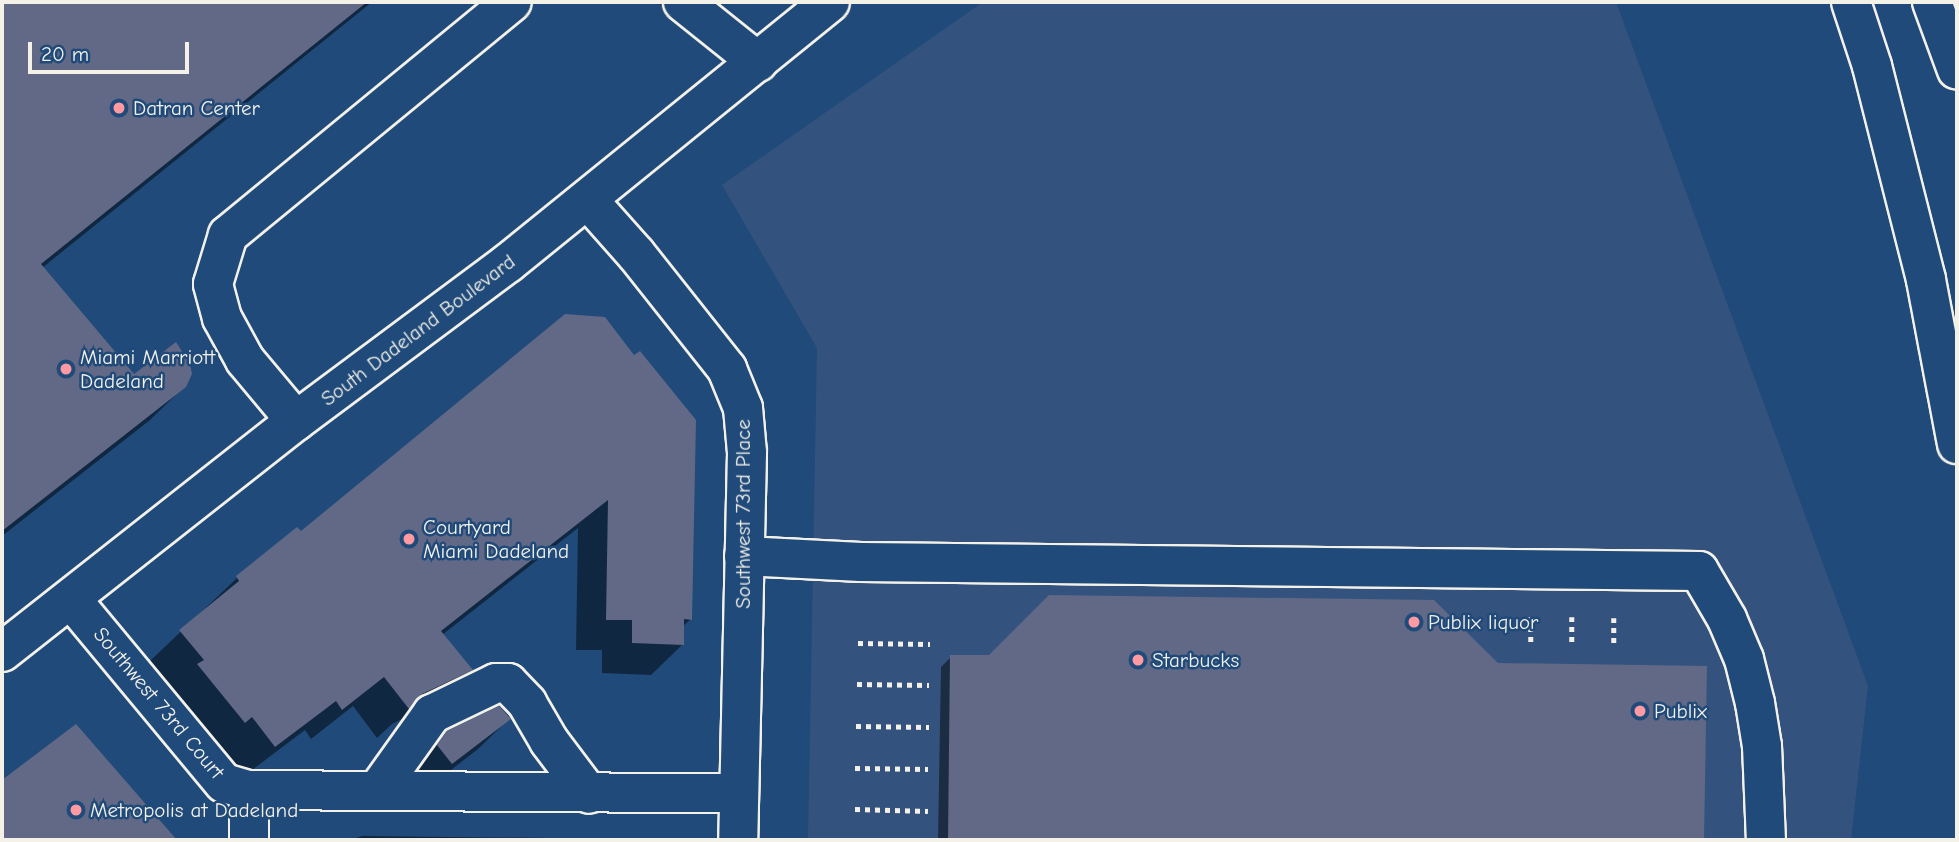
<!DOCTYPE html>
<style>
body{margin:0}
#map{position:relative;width:1959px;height:842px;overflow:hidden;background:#1f4a7a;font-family:"Comic Neue",sans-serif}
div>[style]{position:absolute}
.built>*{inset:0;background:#33537e}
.shadow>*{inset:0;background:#0007}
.building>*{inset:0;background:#616986}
.path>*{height:4.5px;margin-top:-2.25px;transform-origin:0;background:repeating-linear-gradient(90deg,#f4f1e8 0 5px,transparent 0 10px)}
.roads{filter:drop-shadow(2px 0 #f4f1e8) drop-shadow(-2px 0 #f4f1e8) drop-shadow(0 2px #f4f1e8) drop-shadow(0 -2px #f4f1e8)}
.minor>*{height:38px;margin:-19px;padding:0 19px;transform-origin:19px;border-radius:19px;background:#1f4a7a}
.highway>*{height:38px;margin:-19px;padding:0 19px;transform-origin:19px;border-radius:19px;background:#1f4a7a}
.dots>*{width:19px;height:19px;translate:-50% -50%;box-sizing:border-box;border:4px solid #1f4a7a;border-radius:50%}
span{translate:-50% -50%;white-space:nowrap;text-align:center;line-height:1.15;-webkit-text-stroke:5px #1f4a7a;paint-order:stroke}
.poi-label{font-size:21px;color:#f4f1e8}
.left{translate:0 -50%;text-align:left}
.street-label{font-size:21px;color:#f4f1e8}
.frame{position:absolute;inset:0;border:4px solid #f4f1e8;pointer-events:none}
.scale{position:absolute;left:28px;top:42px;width:161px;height:32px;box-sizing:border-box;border:4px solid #f4f1e8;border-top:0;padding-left:9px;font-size:21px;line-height:24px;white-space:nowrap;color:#f4f1e8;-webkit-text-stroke:5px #1f4a7a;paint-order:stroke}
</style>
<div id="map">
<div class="built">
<i style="clip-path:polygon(983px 2px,1616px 2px,1868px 686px,1851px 840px,808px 840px,817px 348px,722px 185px)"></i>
</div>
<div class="shadow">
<i style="clip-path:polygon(2px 2px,372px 2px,42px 268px,134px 377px,185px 386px,150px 420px,2px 536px)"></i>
<i style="clip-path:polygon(658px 2px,674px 2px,664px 9px)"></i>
<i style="clip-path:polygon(566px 316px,691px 619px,682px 627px,682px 645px,651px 675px,602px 673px,602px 650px,576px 650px,578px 528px,442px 635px,470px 670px,440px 700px,392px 724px,377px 738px,353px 706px,311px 739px,305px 730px,244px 776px,221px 747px,214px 752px,168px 696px,174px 690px,150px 661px,237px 578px,297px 529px,301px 533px)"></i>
<i style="clip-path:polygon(951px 657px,1705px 668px,1702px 840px,938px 840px,941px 667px)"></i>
<i style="clip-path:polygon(509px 719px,478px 749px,420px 794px,407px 777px,448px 733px)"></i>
<i style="clip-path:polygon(75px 727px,175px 840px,2px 840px,2px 782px)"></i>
<i style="clip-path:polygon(362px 836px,635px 839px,350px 840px)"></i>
</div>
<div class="building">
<i style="clip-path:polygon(2px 2px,367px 2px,41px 264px,134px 374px,176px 342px,190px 364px,192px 374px,186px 387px,2px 531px)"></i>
<i style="clip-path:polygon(565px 314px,605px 317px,634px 355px,640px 351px,696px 420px,692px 620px,684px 619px,684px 645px,632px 643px,632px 620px,606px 620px,608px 500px,441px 631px,473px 670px,422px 694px,409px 709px,384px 677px,342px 710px,336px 701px,275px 747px,252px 717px,245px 723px,197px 664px,204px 660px,179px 630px,239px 581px,236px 576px,297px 527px,301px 531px)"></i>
<i style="clip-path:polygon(1049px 595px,1434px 600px,1498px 663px,1707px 666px,1704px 840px,948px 840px,950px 655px,989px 655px)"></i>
<i style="clip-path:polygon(499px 706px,511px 719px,452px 764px,437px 745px,447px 731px)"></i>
<i style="clip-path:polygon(76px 724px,177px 840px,2px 840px,2px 780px)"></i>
</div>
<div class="path">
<i style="left:1531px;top:617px;width:27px;rotate:90deg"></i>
<i style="left:1572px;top:617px;width:27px;rotate:90deg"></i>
<i style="left:1614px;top:618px;width:27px;rotate:90deg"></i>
<i style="left:858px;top:643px;width:72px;rotate:0.8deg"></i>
<i style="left:857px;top:684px;width:72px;rotate:0.8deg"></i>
<i style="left:856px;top:726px;width:73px;rotate:0.8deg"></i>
<i style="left:855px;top:768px;width:73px;rotate:0.8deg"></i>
<i style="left:855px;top:809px;width:73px;rotate:1.6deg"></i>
</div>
<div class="roads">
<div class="minor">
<i style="left:683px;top:2px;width:96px;rotate:38.7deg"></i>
<i style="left:588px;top:200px;width:72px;rotate:48.4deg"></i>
<i style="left:636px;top:254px;width:147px;rotate:51.6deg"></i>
<i style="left:727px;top:369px;width:42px;rotate:67.7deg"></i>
<i style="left:743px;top:408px;width:45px;rotate:84.9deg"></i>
<i style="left:747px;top:453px;width:387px;rotate:91.3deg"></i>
<i style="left:296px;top:421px;width:80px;rotate:-129.9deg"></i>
<i style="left:245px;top:360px;width:48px;rotate:-118.7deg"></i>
<i style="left:222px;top:318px;width:35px;rotate:-105deg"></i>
<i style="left:213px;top:284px;width:51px;rotate:-73deg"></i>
<i style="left:228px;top:235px;width:367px;rotate:-39.4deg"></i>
<i style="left:744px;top:556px;width:117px;rotate:2.9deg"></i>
<i style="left:861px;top:562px;width:838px;rotate:0.62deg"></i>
<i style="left:1699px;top:571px;width:56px;rotate:59.7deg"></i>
<i style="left:1727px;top:619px;width:43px;rotate:67deg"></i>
<i style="left:1744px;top:659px;width:45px;rotate:76deg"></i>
<i style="left:1755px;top:703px;width:44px;rotate:80.8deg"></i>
<i style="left:1762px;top:746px;width:94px;rotate:87.6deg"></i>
<i style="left:71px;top:599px;width:239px;rotate:50.3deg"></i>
<i style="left:224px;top:783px;width:26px;rotate:16deg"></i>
<i style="left:249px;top:790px;width:489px;rotate:0.4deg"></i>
<i style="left:2px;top:652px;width:374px;rotate:-38.2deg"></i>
<i style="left:296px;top:421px;width:264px;rotate:-36.7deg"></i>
<i style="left:508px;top:263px;width:414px;rotate:-39deg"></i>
<i style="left:249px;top:790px;width:50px;rotate:90deg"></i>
<i style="left:377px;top:791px;width:95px;rotate:-54.5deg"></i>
<i style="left:432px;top:714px;width:71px;rotate:-25.8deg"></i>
<i style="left:496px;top:683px;width:12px"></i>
<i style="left:508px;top:683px;width:28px;rotate:46deg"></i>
<i style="left:527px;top:703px;width:44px;rotate:59.9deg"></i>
<i style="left:549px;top:741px;width:66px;rotate:53deg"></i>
</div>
<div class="highway">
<i style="left:1851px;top:2px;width:67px;rotate:71.8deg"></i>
<i style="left:1872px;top:66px;width:221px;rotate:75.8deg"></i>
<i style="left:1926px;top:280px;width:167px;rotate:79.3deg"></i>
<i style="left:1932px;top:2px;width:72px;rotate:69.8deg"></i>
</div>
</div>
<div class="dots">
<i style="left:119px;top:108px;background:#ff9aa2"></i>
<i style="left:66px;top:369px;background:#ff9aa2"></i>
<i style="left:409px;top:539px;background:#ff9aa2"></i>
<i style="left:1414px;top:622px;background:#ff9aa2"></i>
<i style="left:1138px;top:660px;background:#ff9aa2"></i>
<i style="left:1640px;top:711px;background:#ff9aa2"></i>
<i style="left:76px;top:810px;background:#ff9aa2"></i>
</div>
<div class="poi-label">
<span class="left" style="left:133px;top:108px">Datran Center</span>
<span class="left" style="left:80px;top:369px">Miami Marriott<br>Dadeland</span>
<span class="left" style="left:423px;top:539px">Courtyard<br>Miami Dadeland</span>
<span class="left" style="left:1428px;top:622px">Publix liquor</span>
<span class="left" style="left:1152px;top:660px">Starbucks</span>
<span class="left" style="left:1654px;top:711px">Publix</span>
<span class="left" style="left:90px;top:810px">Metropolis at Dadeland</span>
</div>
<div class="street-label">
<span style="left:418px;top:330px;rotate:-37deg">South Dadeland Boulevard</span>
<span style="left:743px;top:514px;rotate:-90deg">Southwest 73rd Place</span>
<span style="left:159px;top:703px;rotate:50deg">Southwest 73rd Court</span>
</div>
<div class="frame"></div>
<div class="scale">20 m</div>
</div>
